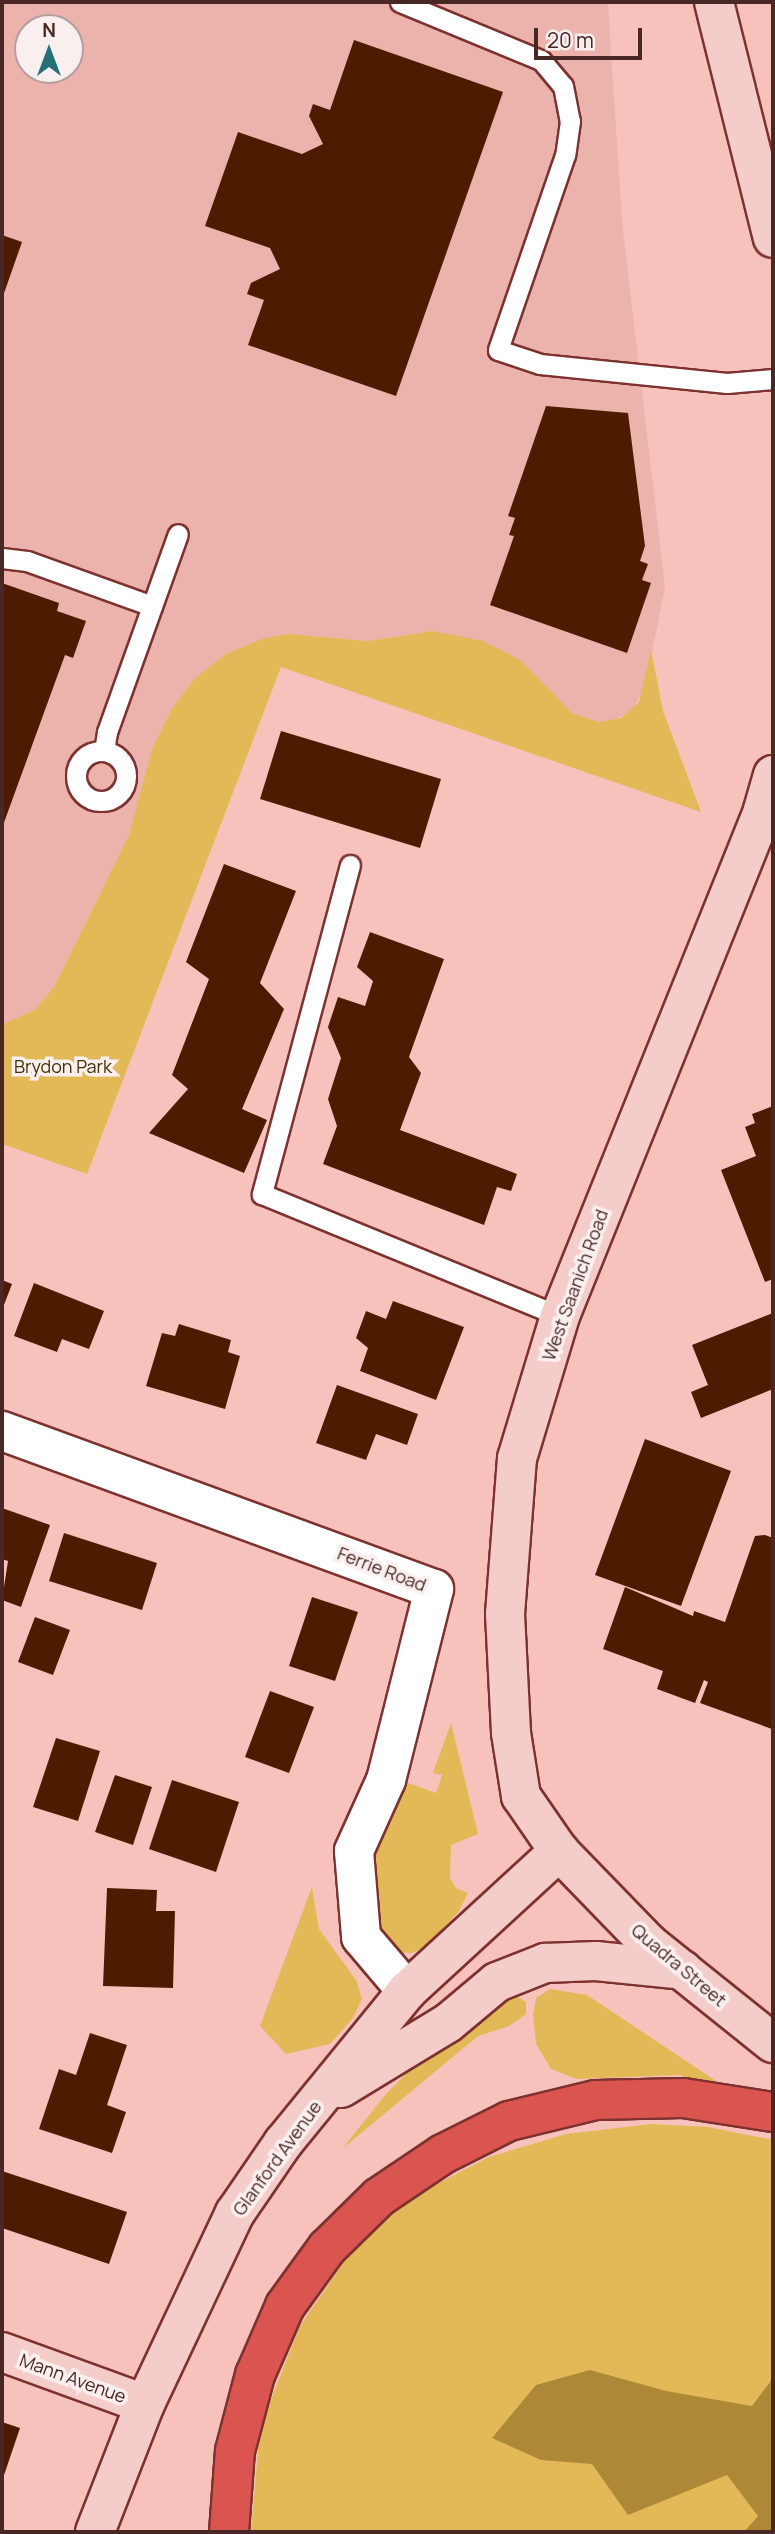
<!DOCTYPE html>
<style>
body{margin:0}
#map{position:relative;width:775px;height:2534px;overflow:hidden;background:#f8c2bc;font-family:Manrope,sans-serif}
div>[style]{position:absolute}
.built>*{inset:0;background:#ecb2ac}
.green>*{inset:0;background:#e3b857}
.forest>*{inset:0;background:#ac8837}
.building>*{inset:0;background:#4d1b00}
.roads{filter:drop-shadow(2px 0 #7d322f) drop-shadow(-2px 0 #7d322f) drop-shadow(0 2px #7d322f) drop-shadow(0 -2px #7d322f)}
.service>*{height:19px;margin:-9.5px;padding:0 9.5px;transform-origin:9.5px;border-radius:9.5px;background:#fff}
.service>.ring{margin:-9.5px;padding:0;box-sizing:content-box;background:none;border:19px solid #fff;border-radius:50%}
.minor>*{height:38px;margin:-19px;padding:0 19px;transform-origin:19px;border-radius:19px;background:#fff}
.secondary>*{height:38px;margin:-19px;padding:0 19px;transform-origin:19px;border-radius:19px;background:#f4ccca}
.motorway>*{height:38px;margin:-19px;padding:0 19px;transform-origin:19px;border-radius:19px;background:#da5450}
span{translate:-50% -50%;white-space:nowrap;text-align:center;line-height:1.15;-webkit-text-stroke:7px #f9efee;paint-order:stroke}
.park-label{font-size:18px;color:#422f00}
.street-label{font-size:18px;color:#492724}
.frame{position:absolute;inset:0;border:4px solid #492724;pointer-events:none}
.north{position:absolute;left:14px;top:14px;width:70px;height:70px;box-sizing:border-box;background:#f9efee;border:2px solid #b39f9d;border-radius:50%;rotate:0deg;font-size:19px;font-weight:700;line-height:28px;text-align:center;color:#492724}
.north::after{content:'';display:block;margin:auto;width:24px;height:32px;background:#267077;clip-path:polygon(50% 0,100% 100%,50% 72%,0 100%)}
.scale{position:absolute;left:534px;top:28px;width:108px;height:32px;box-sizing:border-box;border:4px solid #492724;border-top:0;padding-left:9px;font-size:21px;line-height:24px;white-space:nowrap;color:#492724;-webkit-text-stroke:5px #f9efee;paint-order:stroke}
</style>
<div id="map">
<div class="built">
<i style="clip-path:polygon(evenodd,2px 2px,608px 2px,622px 222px,665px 587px,645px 688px,631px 711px,610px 722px,586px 721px,572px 713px,520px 660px,432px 631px,368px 641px,288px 634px,195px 678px,171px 710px,152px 749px,129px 835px,55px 985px,35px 1010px,2px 1024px,2px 2px,28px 28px,70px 28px,70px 70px,28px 70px,28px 28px)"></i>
</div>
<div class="green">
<i style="clip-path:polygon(432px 631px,483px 641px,520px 660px,572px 713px,598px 722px,621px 718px,639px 702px,651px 650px,663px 711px,701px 812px,281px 667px,87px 1174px,2px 1144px,2px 1024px,35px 1010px,55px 985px,129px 835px,152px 749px,171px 710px,194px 679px,226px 654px,262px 639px,288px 634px,368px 641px)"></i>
<i style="clip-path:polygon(451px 1723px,478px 1834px,451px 1845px,450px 1878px,456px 1888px,468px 1893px,459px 1911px,426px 1947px,412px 1953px,396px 1952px,375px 1940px,361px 1870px,397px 1779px,436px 1793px,442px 1775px,433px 1773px)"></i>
<i style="clip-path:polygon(312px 1887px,319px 1929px,356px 1980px,362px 1999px,353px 2018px,330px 2044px,286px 2054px,260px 2026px)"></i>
<i style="clip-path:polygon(550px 1989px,587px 1995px,722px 2085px,689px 2083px,681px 2075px,577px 2079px,551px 2069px,536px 2044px,533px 2014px,536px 1998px)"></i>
<i style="clip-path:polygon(513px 1994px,526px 2002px,526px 2014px,509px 2026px,478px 2036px,342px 2149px,386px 2094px,444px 2036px)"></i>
<i style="clip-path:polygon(651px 2124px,708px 2127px,773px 2140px,773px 2532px,251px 2532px,260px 2427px,300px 2326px,348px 2256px,410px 2198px,489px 2157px,566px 2134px)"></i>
</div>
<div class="forest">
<i style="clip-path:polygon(590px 2370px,666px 2391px,752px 2406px,773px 2378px,773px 2532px,744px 2532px,758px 2516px,727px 2475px,628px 2515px,592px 2464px,541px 2460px,492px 2438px,536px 2385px)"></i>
</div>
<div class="building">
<i style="clip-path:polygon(354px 40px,503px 92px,396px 396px,248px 345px,264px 300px,247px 294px,251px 283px,280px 269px,270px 248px,205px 226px,238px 132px,302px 154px,323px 144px,309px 116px,313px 104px,330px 110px)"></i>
<i style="clip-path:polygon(2px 235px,22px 242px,2px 299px)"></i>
<i style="clip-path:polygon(546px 406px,628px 413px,645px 546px,640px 561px,648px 564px,642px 580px,651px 583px,627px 653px,490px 605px,514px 536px,509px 535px,515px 518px,508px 516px)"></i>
<i style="clip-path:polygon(2px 583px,59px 603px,57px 611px,86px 621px,73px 658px,65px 655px,2px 828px)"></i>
<i style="clip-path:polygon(281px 731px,441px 779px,420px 848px,260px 799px)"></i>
<i style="clip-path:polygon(224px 864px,296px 891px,260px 983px,284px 1009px,242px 1109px,267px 1120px,244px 1173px,149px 1133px,188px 1089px,172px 1075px,209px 979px,186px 962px)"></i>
<i style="clip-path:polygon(370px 932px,444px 959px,409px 1057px,421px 1073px,400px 1130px,517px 1174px,511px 1191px,497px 1187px,484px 1225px,323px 1164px,337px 1126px,328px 1099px,341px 1058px,328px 1027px,338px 997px,365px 1006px,373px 981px,357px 967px)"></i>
<i style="clip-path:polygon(773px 1106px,773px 1279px,765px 1282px,721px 1170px,756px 1156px,745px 1127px,755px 1123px,752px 1114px)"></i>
<i style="clip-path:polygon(2px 1280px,12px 1284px,2px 1310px)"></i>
<i style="clip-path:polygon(34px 1283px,104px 1311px,89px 1349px,62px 1339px,57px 1352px,14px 1336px)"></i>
<i style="clip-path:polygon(393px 1301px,464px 1327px,436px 1400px,360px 1371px,368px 1348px,356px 1338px,366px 1311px,386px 1319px)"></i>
<i style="clip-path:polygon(773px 1313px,773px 1389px,701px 1418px,691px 1392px,708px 1385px,692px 1345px)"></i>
<i style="clip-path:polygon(179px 1324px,231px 1340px,228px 1352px,240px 1356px,225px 1409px,146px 1386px,162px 1333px,175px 1336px)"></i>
<i style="clip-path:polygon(337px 1385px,418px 1414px,407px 1445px,376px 1434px,366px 1460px,316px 1443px)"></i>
<i style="clip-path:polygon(645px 1439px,731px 1471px,681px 1606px,595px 1575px)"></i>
<i style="clip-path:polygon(2px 1508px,50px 1525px,21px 1607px,2px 1600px,8px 1561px,2px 1559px)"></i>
<i style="clip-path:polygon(64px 1533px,157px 1563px,142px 1610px,49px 1581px)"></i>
<i style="clip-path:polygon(765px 1535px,773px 1538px,772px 1729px,700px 1703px,708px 1682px,704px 1680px,695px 1703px,657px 1689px,663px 1671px,603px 1649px,625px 1587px,693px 1616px,694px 1611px,725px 1622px,755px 1536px)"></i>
<i style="clip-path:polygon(312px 1597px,358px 1612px,335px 1681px,289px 1666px)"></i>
<i style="clip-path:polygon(35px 1617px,70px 1630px,53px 1675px,18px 1662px)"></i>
<i style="clip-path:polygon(270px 1691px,314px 1707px,289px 1773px,245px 1757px)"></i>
<i style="clip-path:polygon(56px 1738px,100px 1751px,78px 1821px,33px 1807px)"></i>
<i style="clip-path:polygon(115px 1775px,152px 1787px,133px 1845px,95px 1832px)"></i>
<i style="clip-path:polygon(172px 1780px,239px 1802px,216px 1872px,149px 1849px)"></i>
<i style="clip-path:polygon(107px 1888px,157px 1890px,156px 1911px,175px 1911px,173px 1988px,103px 1986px)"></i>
<i style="clip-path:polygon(90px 2033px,127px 2045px,107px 2105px,126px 2112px,112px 2153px,39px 2129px,59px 2069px,76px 2075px)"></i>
<i style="clip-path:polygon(2px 2171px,127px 2212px,109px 2264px,2px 2228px)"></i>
<i style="clip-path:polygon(2px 2422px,20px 2428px,2px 2481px)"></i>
</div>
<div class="roads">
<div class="service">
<i style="left:400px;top:2px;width:152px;rotate:22.4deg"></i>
<i style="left:541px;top:60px;width:34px;rotate:50deg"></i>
<i style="left:563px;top:86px;width:36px;rotate:79deg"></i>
<i style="left:570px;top:121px;width:34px;rotate:98deg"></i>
<i style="left:565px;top:155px;width:206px;rotate:109deg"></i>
<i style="left:498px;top:350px;width:44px;rotate:18.4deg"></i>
<i style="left:540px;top:364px;width:188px;rotate:5.8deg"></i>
<i style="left:727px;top:383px;width:46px;rotate:-5deg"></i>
<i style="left:2px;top:558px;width:25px;rotate:7deg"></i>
<i style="left:27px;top:561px;width:133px;rotate:19.8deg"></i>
<i class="ring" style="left:76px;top:751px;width:31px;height:31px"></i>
<i style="left:104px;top:751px;width:19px;rotate:-81deg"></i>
<i style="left:107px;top:732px;width:210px;rotate:-70.3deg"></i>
<i style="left:350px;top:865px;width:341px;rotate:105deg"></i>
<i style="left:262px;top:1194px;width:322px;rotate:22.3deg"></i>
</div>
<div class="minor">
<i style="left:2px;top:1431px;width:460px;rotate:20.1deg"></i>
<i style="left:434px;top:1589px;width:197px;rotate:104.1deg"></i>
<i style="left:386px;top:1780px;width:78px;rotate:114.3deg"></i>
<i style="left:354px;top:1851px;width:86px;rotate:85.3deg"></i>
<i style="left:361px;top:1937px;width:71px;rotate:49.6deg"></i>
</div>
<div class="secondary">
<i style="left:714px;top:2px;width:243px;rotate:76deg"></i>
<i style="left:773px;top:775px;width:37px;rotate:106deg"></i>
<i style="left:763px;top:811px;width:544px;rotate:111.9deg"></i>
<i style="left:560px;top:1316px;width:148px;rotate:106.8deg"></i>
<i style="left:517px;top:1458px;width:156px;rotate:94.4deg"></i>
<i style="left:505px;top:1614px;width:119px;rotate:87.1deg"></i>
<i style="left:511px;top:1733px;width:64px;rotate:81deg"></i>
<i style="left:521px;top:1796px;width:67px;rotate:55.4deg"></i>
<i style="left:559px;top:1851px;width:128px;rotate:45.9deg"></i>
<i style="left:648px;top:1943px;width:160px;rotate:38.7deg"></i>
<i style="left:341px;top:2088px;width:125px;rotate:-31.3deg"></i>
<i style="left:448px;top:2023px;width:64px;rotate:-39.9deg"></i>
<i style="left:497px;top:1982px;width:52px;rotate:-21.6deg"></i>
<i style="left:545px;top:1963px;width:51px;rotate:-2.2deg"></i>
<i style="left:596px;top:1961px;width:87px;rotate:5.9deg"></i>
<i style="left:2px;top:2352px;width:152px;rotate:20deg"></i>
<i style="left:95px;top:2532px;width:137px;rotate:-68.7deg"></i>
<i style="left:145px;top:2404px;width:211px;rotate:-64.8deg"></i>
<i style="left:235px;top:2213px;width:85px;rotate:-55.6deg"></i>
<i style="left:283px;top:2143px;width:196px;rotate:-50.8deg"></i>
<i style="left:407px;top:1991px;width:207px;rotate:-42.6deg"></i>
</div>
<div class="motorway">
<i style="left:229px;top:2532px;width:81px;rotate:-85.8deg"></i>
<i style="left:235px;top:2451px;width:79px;rotate:-75.3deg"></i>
<i style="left:255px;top:2375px;width:75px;rotate:-66.5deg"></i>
<i style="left:285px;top:2306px;width:72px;rotate:-54.1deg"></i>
<i style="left:327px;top:2248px;width:73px;rotate:-44.4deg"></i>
<i style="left:379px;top:2197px;width:77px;rotate:-33.9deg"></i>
<i style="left:443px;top:2154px;width:74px;rotate:-26.6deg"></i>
<i style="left:509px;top:2121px;width:89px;rotate:-13.6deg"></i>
<i style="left:596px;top:2100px;width:87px;rotate:-1.3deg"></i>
<i style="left:683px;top:2098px;width:91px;rotate:8.8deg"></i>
</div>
</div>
<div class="park-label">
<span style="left:63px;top:1066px">Brydon Park</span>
</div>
<div class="street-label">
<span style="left:575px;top:1285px;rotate:-70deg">West Saanich Road</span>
<span style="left:382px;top:1569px;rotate:21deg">Ferrie Road</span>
<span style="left:679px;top:1965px;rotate:40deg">Quadra Street</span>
<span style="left:277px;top:2158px;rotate:-54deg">Glanford Avenue</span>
<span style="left:73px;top:2378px;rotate:20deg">Mann Avenue</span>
</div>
<div class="frame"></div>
<div class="north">N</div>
<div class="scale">20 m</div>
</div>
